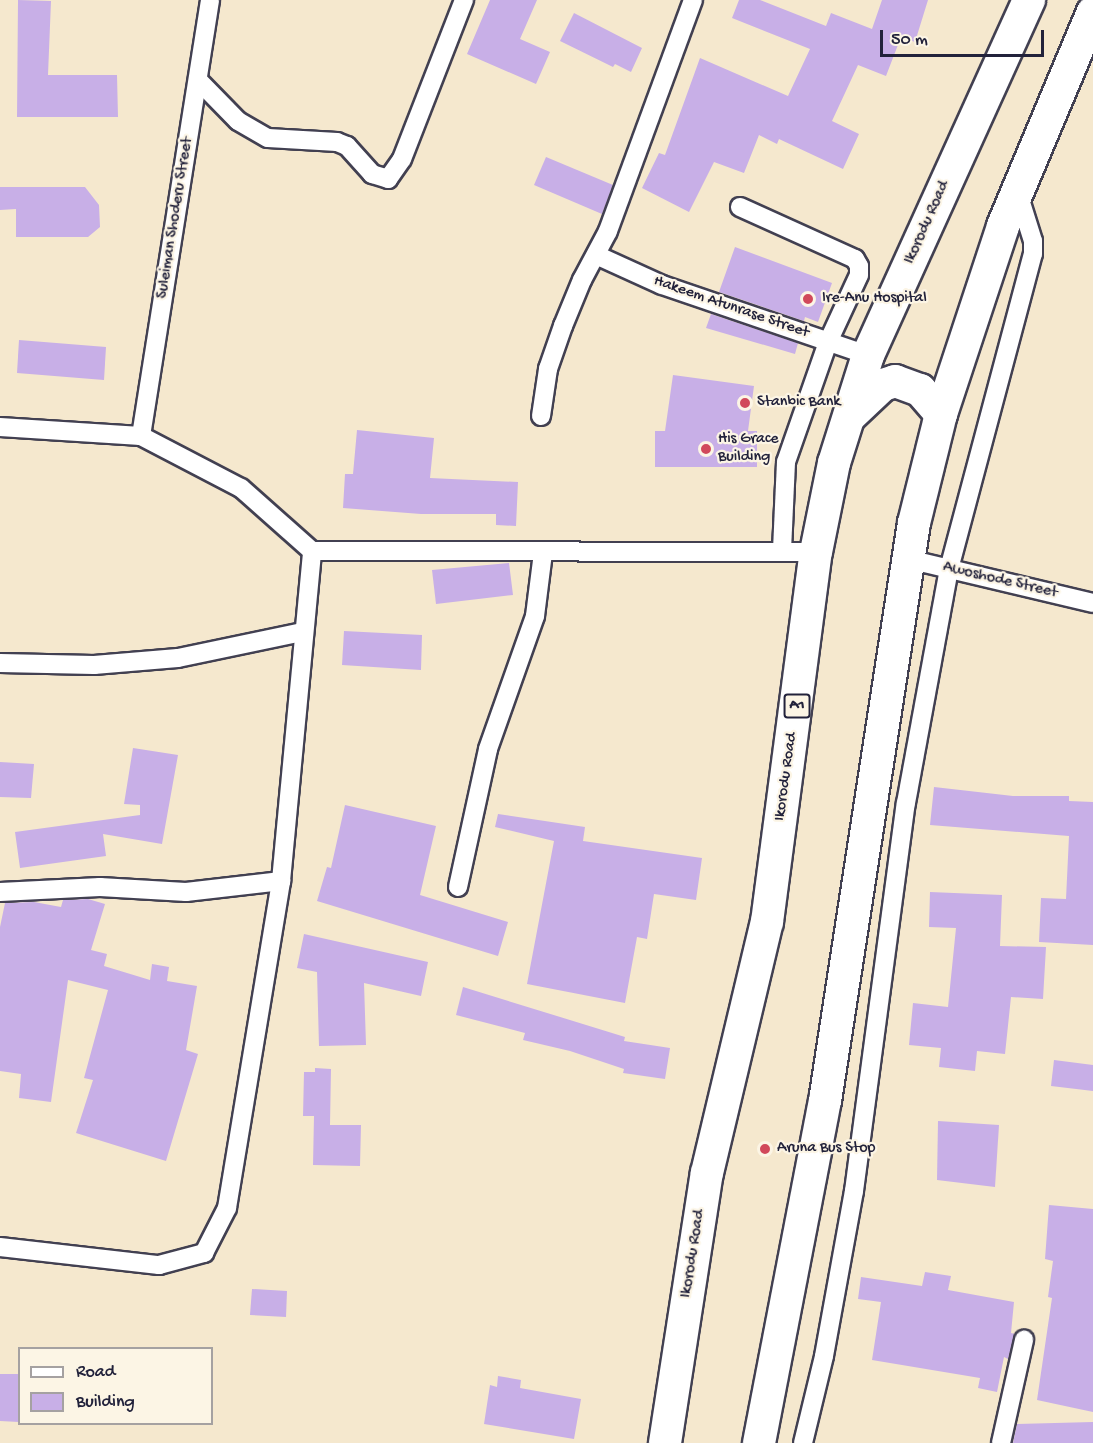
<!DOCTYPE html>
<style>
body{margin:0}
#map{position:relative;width:1093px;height:1443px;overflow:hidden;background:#f5e8ce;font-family:"Gochi Hand",sans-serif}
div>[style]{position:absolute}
.building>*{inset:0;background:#c8afe7}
.roads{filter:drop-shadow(2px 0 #424051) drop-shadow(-2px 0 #424051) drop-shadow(0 2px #424051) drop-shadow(0 -2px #424051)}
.street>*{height:18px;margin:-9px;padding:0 9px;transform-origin:9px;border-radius:9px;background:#fff}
.highway>*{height:32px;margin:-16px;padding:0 16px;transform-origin:16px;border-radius:16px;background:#fff}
.dots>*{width:16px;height:16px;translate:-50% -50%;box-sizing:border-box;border:3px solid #fcf5e5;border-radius:50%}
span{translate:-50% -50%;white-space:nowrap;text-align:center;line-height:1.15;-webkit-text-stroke:4.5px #fcf5e5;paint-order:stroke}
.shield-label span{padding:2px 4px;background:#fcf5e5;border:2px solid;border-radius:4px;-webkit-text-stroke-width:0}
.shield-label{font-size:15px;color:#22223b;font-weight:700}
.street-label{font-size:16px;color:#22223b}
.poi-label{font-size:16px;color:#22223b}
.left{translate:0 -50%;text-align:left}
.legend{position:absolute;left:18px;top:1347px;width:195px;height:78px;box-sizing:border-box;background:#fcf5e5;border:2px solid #a5a1a1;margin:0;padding:8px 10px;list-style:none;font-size:18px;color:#22223b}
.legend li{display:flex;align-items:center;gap:12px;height:30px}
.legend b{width:30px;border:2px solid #a5a1a1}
.scale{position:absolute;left:880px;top:30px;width:164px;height:27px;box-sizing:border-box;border:3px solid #22223b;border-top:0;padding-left:8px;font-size:18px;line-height:21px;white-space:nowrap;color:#22223b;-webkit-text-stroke:4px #fcf5e5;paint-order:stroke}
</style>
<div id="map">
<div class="building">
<i style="clip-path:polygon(18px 0,51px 1px,48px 75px,117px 75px,118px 117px,17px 117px)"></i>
<i style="clip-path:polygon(490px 0,537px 0,520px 39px,550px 52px,536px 84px,467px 54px)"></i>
<i style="clip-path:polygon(739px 0,760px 0,826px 26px,831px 13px,872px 29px,882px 0,928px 0,915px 42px,901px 37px,886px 76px,858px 65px,832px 121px,859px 134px,843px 169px,779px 139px,777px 144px,759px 135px,744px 173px,714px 162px,689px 212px,642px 188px,659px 153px,665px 155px,700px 58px,788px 96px,810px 49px,732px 18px)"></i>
<i style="clip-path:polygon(574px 13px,642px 48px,631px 72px,615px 64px,613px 67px,560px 41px)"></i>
<i style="clip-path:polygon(546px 157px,613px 185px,602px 214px,534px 185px)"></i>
<i style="clip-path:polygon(0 187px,85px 187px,99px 205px,100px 227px,88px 237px,16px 237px,16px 209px,0 210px)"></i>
<i style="clip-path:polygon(735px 247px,832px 283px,818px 322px,805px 317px,804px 321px,719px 292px)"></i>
<i style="clip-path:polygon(711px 314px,798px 343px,795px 354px,706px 328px)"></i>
<i style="clip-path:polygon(19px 340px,106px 347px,104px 380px,17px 373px)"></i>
<i style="clip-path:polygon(673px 375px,754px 386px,748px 431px,757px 431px,757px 467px,655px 467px,655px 431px,665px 431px)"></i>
<i style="clip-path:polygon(357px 430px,434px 438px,430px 478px,518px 482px,516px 526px,496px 525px,496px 514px,421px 514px,343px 508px,345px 474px,353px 474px)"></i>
<i style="clip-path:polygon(509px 563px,513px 595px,436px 604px,432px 570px)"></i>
<i style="clip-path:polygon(344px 631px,422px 635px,421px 670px,342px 665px)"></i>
<i style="clip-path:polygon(133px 748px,178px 755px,162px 844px,103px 834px,106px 856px,20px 868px,15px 832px,140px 815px,140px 805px,124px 804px)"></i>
<i style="clip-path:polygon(0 762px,34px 764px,31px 798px,0 797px)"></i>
<i style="clip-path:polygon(934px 787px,1013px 796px,1069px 796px,1069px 801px,1093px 802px,1093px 945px,1039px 942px,1041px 898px,1066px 899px,1069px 836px,930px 825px)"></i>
<i style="clip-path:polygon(345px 805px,436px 826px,420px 895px,508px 922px,498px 956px,317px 901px,327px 867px,331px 868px)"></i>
<i style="clip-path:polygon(498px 814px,585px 827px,583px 841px,702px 858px,696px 900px,654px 894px,647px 939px,637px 937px,625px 1003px,527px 984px,554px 841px,495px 827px)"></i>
<i style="clip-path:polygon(930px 892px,1002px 895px,1000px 946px,1046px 947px,1043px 999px,1011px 997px,1005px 1054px,977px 1051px,975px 1071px,939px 1067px,941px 1048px,909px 1045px,913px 1003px,948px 1007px,956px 928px,929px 927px)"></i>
<i style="clip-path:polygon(88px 899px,105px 904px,91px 950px,107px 954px,104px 966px,150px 980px,152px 964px,169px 967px,167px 981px,197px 986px,186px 1050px,198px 1054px,166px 1161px,76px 1133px,93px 1080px,84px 1078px,108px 990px,68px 980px,51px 1102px,19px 1098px,21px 1074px,0 1071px,0 927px,5px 903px,34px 902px,61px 907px,63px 900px)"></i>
<i style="clip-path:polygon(304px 934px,428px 962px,421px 996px,364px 983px,366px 1045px,319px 1046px,317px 972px,297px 968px)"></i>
<i style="clip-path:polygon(463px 987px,625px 1037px,624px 1041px,670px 1048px,665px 1079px,623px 1073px,624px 1069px,570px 1051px,523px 1040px,525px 1033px,456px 1015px)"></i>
<i style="clip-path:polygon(1054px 1060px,1093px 1065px,1093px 1091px,1051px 1086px)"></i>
<i style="clip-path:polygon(315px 1068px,331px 1069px,330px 1125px,361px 1125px,360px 1166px,313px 1165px,314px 1116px,303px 1116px,304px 1072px,315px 1072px)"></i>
<i style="clip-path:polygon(938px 1121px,999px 1125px,995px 1187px,937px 1180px)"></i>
<i style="clip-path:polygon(1049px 1205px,1093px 1209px,1093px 1412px,1037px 1400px,1052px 1298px,1048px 1297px,1053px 1261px,1045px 1259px)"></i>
<i style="clip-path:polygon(925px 1272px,951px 1276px,948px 1290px,1014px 1302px,1011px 1333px,1015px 1334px,1008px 1359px,1004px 1357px,997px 1392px,978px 1388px,980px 1378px,872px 1360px,881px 1302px,858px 1299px,861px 1277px,922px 1286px)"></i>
<i style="clip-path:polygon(252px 1289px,287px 1291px,286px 1317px,250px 1315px)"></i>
<i style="clip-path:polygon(0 1374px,20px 1374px,19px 1422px,0 1421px)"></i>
<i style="clip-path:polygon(498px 1376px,521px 1380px,520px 1388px,581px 1399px,574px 1439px,484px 1424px,490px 1385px,497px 1387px)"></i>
<i style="clip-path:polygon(1093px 1422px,1093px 1443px,1013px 1443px,1017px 1424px)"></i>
</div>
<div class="roads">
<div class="street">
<i style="left:198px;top:80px;width:57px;rotate:45.7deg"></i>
<i style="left:238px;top:121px;width:34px;rotate:30deg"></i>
<i style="left:268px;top:138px;width:69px;rotate:3.3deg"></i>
<i style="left:337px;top:142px;width:11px;rotate:22deg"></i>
<i style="left:347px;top:146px;width:38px;rotate:48deg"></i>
<i style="left:372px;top:174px;width:17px;rotate:17deg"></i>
<i style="left:388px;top:179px;width:24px;rotate:-55deg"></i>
<i style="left:402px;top:159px;width:171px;rotate:-68.7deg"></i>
<i style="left:740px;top:207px;width:126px;rotate:24.3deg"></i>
<i style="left:855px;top:259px;width:8px;rotate:60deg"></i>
<i style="left:859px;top:266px;width:9px;rotate:90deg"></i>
<i style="left:859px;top:275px;width:74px;rotate:114.8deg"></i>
<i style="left:828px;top:342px;width:127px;rotate:109.3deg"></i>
<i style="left:786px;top:462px;width:87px;rotate:92.6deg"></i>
<i style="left:596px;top:255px;width:72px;rotate:24.4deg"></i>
<i style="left:662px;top:285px;width:218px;rotate:18.8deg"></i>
<i style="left:541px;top:416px;width:48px;rotate:-81.5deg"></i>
<i style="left:548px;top:369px;width:46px;rotate:-70.8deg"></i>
<i style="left:563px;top:326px;width:50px;rotate:-67.6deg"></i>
<i style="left:582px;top:280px;width:55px;rotate:-62deg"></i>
<i style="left:608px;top:231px;width:246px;rotate:-69.8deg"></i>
<i style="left:0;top:427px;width:141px;rotate:3.7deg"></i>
<i style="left:141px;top:436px;width:113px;rotate:27.5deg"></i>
<i style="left:241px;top:488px;width:95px;rotate:41.6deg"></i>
<i style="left:312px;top:551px;width:504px;rotate:0.11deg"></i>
<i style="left:141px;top:436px;width:441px;rotate:-81deg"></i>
<i style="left:908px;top:559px;width:190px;rotate:13.4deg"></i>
<i style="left:0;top:663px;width:94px;rotate:1.2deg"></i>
<i style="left:94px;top:665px;width:84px;rotate:-4.8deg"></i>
<i style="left:178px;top:658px;width:127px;rotate:-11.8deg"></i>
<i style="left:458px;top:887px;width:141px;rotate:-77.7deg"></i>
<i style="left:488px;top:749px;width:141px;rotate:-70.5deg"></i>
<i style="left:535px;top:616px;width:64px;rotate:-82.8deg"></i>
<i style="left:0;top:892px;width:100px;rotate:-2.9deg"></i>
<i style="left:100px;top:887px;width:86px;rotate:3.3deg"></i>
<i style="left:186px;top:892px;width:96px;rotate:-6.6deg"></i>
<i style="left:0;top:1247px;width:160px;rotate:6.5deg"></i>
<i style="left:159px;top:1265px;width:47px;rotate:-14.9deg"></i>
<i style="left:204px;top:1253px;width:51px;rotate:-62.9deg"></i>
<i style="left:227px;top:1208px;width:331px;rotate:-80.6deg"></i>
<i style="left:281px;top:881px;width:331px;rotate:-84.6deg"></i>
<i style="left:803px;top:1443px;width:89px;rotate:-76.4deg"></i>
<i style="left:824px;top:1356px;width:168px;rotate:-79.7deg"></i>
<i style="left:854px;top:1191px;width:391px;rotate:-82.4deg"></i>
<i style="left:906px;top:803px;width:238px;rotate:-79.6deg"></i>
<i style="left:949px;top:569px;width:326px;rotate:-75.1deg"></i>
<i style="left:1033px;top:254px;width:13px;rotate:-90deg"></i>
<i style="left:1033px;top:241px;width:50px;rotate:-107.4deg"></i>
<i style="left:1001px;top:1443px;width:106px;rotate:-77.4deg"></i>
</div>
<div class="highway">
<i style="left:851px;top:415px;width:44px;rotate:-43.2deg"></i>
<i style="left:883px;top:385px;width:13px;rotate:-18deg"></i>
<i style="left:895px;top:381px;width:27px;rotate:20deg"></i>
<i style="left:920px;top:390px;width:32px;rotate:49deg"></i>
<i style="left:665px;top:1443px;width:273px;rotate:-81.2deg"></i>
<i style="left:707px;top:1173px;width:258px;rotate:-76.6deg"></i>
<i style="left:767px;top:922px;width:373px;rotate:-82.5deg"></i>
<i style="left:816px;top:552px;width:91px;rotate:-78.6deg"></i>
<i style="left:834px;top:463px;width:113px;rotate:-72.5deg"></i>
<i style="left:868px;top:355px;width:390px;rotate:-65.6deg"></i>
<i style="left:759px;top:1443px;width:348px;rotate:-79.1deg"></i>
<i style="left:825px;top:1101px;width:585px;rotate:-81.25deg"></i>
<i style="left:914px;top:523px;width:112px;rotate:-76.1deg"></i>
<i style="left:941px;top:414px;width:198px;rotate:-71.7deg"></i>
<i style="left:1003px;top:226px;width:232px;rotate:-67.2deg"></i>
</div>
</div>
<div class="dots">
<i style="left:808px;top:299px;background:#d1495b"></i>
<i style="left:745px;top:403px;background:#d1495b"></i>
<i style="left:706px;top:449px;background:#d1495b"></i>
<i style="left:765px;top:1149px;background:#d1495b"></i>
</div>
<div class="shield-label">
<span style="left:797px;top:706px">A1</span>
</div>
<div class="street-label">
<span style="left:176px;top:218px;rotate:-81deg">Suleiman Shoderu Street</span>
<span style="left:928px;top:223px;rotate:-66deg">Ikorodu Road</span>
<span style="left:731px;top:308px;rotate:19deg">Hakeem Atunrase Street</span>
<span style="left:1000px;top:581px;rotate:13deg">Awoshode Street</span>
<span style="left:787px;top:777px;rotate:-82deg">Ikorodu Road</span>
<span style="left:694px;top:1254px;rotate:-81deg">Ikorodu Road</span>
</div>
<div class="poi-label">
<span class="left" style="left:822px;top:299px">Ire-Anu Hospital</span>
<span class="left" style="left:757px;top:403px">Stanbic Bank</span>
<span class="left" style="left:718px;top:449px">His Grace<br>Building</span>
<span class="left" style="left:777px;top:1149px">Aruna Bus Stop</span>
</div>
<ul class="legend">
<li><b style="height:8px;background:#fff"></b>Road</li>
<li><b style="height:16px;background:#c8afe7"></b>Building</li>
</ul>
<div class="scale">50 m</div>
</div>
